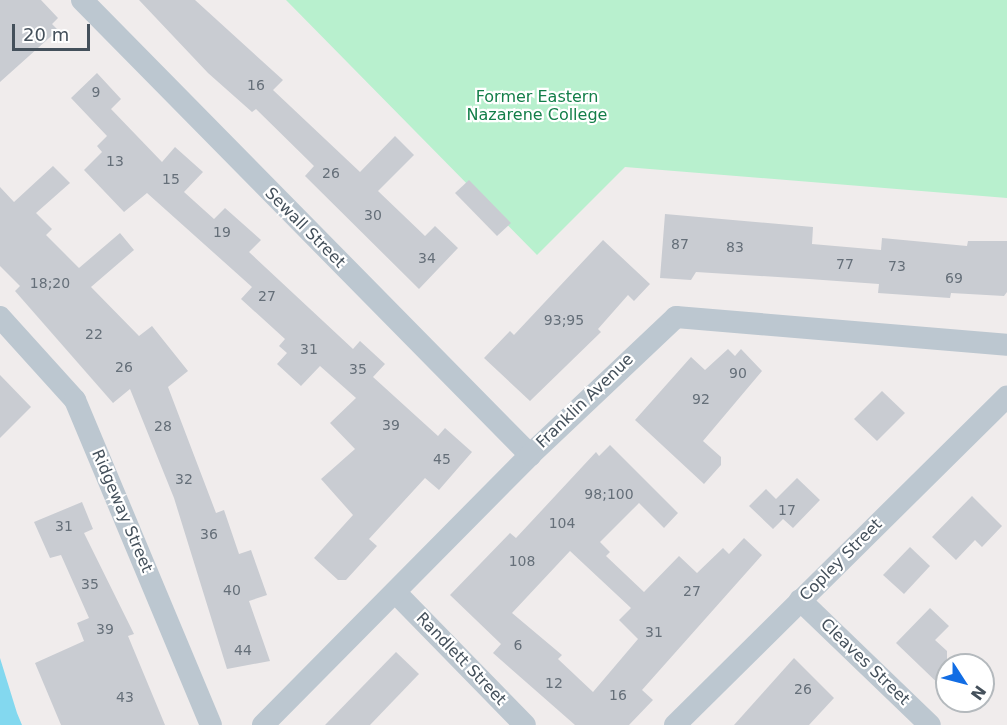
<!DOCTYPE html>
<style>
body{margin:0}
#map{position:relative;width:1007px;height:725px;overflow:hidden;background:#f0ecec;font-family:"DejaVu Sans",sans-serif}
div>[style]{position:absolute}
.green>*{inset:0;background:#b8f0ce}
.water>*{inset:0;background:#83d8ef}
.building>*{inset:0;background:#c9ccd2}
.street>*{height:22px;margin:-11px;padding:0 11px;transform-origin:11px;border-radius:11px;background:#bcc7d0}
span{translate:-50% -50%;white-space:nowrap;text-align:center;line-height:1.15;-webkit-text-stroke:4.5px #fff;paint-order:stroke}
.number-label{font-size:14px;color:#656f79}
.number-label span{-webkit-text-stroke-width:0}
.park-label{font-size:16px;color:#137e49}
.street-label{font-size:16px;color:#44505b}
.north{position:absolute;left:935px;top:653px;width:60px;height:60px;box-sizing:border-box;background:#fff;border:2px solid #b4b9bd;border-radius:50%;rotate:126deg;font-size:16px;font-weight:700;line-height:24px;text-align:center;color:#44505b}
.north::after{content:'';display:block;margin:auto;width:21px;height:27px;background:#126de4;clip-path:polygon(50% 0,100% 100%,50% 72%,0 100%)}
.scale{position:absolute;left:12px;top:24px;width:78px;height:27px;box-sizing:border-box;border:3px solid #44505b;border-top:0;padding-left:8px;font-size:18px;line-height:21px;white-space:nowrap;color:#44505b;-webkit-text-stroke:4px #fff;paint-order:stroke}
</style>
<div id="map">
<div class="green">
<i style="clip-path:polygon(286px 0,1007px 0,1007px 198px,625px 167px,537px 255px)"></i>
</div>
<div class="water">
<i style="clip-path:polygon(0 658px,17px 713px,22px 725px,0 725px)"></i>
</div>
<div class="building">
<i style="clip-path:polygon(0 0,41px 0,58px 18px,52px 24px,58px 30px,0 82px)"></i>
<i style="clip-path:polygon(139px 0,195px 0,283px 80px,273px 90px,360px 172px,395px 136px,414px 155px,378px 191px,425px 236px,435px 226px,458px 248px,419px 289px,305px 176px,314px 166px,256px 109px,252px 112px,208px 73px)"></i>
<i style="clip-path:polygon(97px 73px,121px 99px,111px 109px,162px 162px,175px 147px,203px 172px,184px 192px,214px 219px,225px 208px,261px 240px,249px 252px,353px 349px,360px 341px,385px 364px,373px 377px,438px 436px,445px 428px,472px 452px,439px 490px,425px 478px,369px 539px,377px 546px,346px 580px,338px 580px,314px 558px,353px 515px,321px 479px,355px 449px,330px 423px,356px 398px,320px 366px,301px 386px,277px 364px,287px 353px,279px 346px,285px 339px,241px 299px,252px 287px,147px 193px,124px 212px,84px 170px,102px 152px,97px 146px,107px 136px,71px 98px)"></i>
<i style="clip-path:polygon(53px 166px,70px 183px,36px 213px,52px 229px,46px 235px,79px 268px,120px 233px,134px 250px,91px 287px,139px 336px,152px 326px,188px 371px,168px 387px,216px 513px,224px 510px,239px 554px,251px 550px,267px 595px,249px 601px,270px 661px,227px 669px,174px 498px,130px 389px,113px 403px,15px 291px,20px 286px,0 266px,0 187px,14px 202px)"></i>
<i style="clip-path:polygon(469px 180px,511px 223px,497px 236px,455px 193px)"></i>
<i style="clip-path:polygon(665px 214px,813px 227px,812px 244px,881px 250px,882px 238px,967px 246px,968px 241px,1007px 241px,1007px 292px,1004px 296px,951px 293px,950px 298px,878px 293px,879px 284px,809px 279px,696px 272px,691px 280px,660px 278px)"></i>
<i style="clip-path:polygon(603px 240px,650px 284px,634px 301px,628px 295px,598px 329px,601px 332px,530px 401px,484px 358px,510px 331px,514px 335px)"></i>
<i style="clip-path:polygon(728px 349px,735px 356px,741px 349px,762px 371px,703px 441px,721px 457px,721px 465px,704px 484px,635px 420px,691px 357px,705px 370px)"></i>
<i style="clip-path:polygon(0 375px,31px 407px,0 438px)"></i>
<i style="clip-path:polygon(882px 391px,905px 413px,877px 441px,854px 419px)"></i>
<i style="clip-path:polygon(evenodd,610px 445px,678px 513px,664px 528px,639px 503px,600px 542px,610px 552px,606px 556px,644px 592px,679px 556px,697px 573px,723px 548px,729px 554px,744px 538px,762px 555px,642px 690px,653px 700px,629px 725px,575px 725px,493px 653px,501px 644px,450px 595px,510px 533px,516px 538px,596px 452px,599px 456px,610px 445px,570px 551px,631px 608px,619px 620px,638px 639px,593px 692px,558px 659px,562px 655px,512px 613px,570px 551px)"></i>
<i style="clip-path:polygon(797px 478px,820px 500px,793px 528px,783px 519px,773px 529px,749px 506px,766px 489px,776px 499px)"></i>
<i style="clip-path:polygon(972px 496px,1002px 526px,982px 547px,975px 540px,956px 560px,932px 537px)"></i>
<i style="clip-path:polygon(82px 502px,93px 529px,84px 533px,134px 634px,128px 636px,165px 725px,61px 725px,35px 663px,84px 641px,77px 623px,89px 618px,61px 555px,50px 558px,34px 522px)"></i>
<i style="clip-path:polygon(910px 547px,930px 566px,904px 594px,883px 575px)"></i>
<i style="clip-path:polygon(930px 608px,949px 626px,935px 640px,947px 651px,947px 692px,896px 643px)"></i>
<i style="clip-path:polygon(396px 652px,419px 674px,370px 725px,325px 725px)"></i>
<i style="clip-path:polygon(794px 658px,834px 698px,809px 725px,734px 725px)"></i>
</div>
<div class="street">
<i style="left:82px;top:0;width:639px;rotate:45.44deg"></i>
<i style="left:0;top:317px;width:112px;rotate:47.9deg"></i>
<i style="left:75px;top:400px;width:352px;rotate:67.3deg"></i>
<i style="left:397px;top:594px;width:183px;rotate:45.7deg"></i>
<i style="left:800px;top:600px;width:180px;rotate:43.9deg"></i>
<i style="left:263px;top:725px;width:380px;rotate:-45.3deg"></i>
<i style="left:530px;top:455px;width:201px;rotate:-43.4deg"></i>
<i style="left:676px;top:317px;width:332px;rotate:4.8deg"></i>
<i style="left:675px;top:725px;width:467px;rotate:-44.7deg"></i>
</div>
<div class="number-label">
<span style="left:256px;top:85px">16</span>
<span style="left:96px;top:92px">9</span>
<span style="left:115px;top:161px">13</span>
<span style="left:331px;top:173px">26</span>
<span style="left:171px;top:179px">15</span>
<span style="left:373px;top:215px">30</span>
<span style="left:222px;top:232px">19</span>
<span style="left:680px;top:244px">87</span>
<span style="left:735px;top:247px">83</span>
<span style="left:427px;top:258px">34</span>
<span style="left:845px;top:264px">77</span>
<span style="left:897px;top:266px">73</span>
<span style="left:954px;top:278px">69</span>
<span style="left:50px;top:283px">18;20</span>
<span style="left:267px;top:296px">27</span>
<span style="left:564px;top:320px">93;95</span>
<span style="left:94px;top:334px">22</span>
<span style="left:309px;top:349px">31</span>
<span style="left:124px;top:367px">26</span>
<span style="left:358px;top:369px">35</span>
<span style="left:738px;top:373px">90</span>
<span style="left:701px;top:399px">92</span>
<span style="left:391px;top:425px">39</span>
<span style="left:163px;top:426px">28</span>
<span style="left:442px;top:459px">45</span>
<span style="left:184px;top:479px">32</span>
<span style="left:609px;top:494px">98;100</span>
<span style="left:787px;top:510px">17</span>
<span style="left:562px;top:523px">104</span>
<span style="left:64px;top:526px">31</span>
<span style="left:209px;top:534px">36</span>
<span style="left:522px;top:561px">108</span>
<span style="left:90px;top:584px">35</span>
<span style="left:232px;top:590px">40</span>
<span style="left:692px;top:591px">27</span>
<span style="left:105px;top:629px">39</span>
<span style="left:654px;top:632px">31</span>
<span style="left:518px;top:645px">6</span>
<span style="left:243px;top:650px">44</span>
<span style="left:554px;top:683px">12</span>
<span style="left:803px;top:689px">26</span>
<span style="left:618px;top:695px">16</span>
<span style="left:125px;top:697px">43</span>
</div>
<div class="park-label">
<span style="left:537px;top:106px">Former Eastern<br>Nazarene College</span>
</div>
<div class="street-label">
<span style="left:305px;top:228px;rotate:45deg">Sewall Street</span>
<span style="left:585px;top:401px;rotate:-44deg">Franklin Avenue</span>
<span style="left:122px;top:511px;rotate:67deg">Ridgeway Street</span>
<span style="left:841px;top:560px;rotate:-45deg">Copley Street</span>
<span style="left:461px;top:659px;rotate:46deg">Randlett Street</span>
<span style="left:865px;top:662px;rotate:44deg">Cleaves Street</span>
</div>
<div class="north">N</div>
<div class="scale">20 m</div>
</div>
